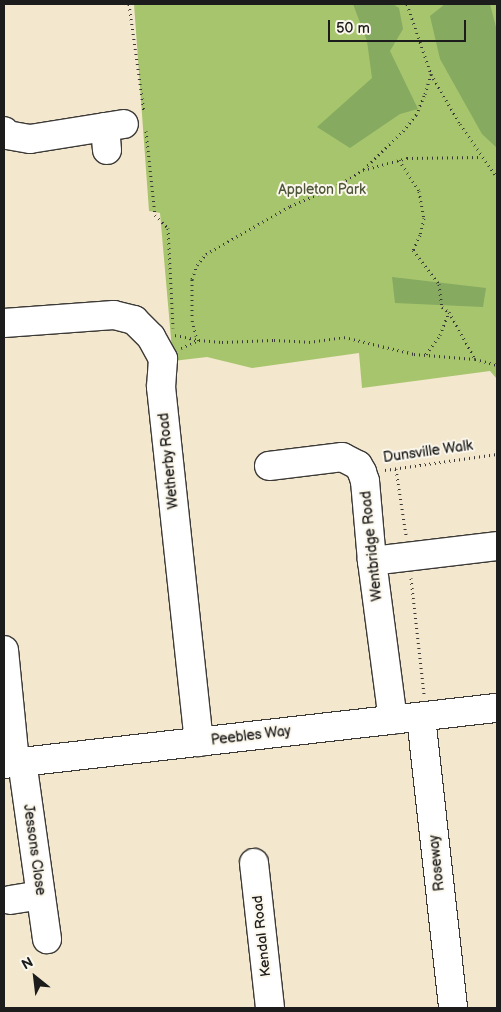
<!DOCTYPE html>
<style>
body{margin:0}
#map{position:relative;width:501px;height:1012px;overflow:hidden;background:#f3e7cd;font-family:"Balsamiq Sans",sans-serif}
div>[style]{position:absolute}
.green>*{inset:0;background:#a7c56d}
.forest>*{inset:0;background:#85aa60}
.path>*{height:3px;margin-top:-1.5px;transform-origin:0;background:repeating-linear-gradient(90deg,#3c3a37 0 1px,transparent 0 5px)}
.roads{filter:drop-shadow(1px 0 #3c3a37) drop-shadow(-1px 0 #3c3a37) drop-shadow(0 1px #3c3a37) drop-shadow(0 -1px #3c3a37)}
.minor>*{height:28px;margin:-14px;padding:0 14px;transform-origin:14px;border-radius:14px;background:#fff}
span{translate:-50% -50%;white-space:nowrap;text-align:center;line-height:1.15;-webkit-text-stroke:4px #fbf7ec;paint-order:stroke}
.park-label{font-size:14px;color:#4d5738}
.street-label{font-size:14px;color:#1c1c1c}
.frame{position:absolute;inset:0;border:5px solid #1c1c1c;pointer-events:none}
.north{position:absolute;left:10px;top:952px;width:50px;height:50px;-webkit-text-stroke:4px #fbf7ec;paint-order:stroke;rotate:331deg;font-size:14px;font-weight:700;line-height:20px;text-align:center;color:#1c1c1c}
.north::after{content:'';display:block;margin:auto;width:18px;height:22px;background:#1c1c1c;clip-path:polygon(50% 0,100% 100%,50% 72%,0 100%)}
.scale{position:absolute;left:328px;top:20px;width:138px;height:22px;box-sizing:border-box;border:2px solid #1c1c1c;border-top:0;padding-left:6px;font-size:15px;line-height:18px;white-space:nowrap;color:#1c1c1c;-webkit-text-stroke:4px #fbf7ec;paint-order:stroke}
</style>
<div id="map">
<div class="green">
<i style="clip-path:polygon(134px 4px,497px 4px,497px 379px,490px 371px,362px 388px,359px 353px,252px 368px,207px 357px,173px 361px,160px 213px,149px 211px)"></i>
</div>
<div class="forest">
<i style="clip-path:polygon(353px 4px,393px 4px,399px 8px,403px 29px,390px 51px,418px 109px,400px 114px,350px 148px,317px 127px,372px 78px,367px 41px)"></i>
<i style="clip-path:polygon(445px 4px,490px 4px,497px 31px,497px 148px,482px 134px,440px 59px,430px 16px)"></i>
<i style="clip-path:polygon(392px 277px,486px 288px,483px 307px,395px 303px)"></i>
</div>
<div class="path">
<i style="left:129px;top:4px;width:109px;rotate:82.1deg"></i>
<i style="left:407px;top:4px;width:74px;rotate:71.1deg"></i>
<i style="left:431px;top:74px;width:58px;rotate:59.9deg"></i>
<i style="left:460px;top:124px;width:65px;rotate:55.1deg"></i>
<i style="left:146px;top:131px;width:84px;rotate:83.9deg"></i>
<i style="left:155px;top:215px;width:18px;rotate:45deg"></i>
<i style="left:168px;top:228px;width:100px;rotate:87.1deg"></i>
<i style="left:399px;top:160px;width:37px;rotate:57deg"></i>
<i style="left:419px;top:191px;width:27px;rotate:80deg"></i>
<i style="left:424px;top:218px;width:17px;rotate:103deg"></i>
<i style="left:420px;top:235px;width:17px;rotate:115deg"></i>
<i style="left:413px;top:250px;width:43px;rotate:52.6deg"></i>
<i style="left:439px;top:284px;width:23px;rotate:83deg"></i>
<i style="left:442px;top:307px;width:9px;rotate:36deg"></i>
<i style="left:449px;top:312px;width:54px;rotate:61deg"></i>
<i style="left:364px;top:169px;width:54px;rotate:-44.3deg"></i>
<i style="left:403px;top:131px;width:21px;rotate:-51deg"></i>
<i style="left:416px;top:115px;width:23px;rotate:-67deg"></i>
<i style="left:425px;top:94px;width:21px;rotate:-73deg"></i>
<i style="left:175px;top:335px;width:25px;rotate:12deg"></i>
<i style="left:199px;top:340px;width:5px;rotate:-127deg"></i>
<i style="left:196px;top:336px;width:16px;rotate:-104deg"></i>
<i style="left:192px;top:320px;width:41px;rotate:-90deg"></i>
<i style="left:192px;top:279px;width:15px;rotate:-70deg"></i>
<i style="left:197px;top:265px;width:14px;rotate:-51deg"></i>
<i style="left:206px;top:254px;width:97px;rotate:-29.7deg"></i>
<i style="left:290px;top:206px;width:47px;rotate:-22.7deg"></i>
<i style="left:333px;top:188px;width:35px;rotate:-31deg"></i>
<i style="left:363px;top:170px;width:46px;rotate:-15.3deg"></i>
<i style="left:407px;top:158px;width:75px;rotate:-0.8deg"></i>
<i style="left:181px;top:348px;width:20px;rotate:-24deg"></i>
<i style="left:199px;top:340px;width:23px;rotate:5deg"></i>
<i style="left:222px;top:342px;width:52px;rotate:-2.2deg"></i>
<i style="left:274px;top:340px;width:35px;rotate:3deg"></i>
<i style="left:309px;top:342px;width:35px;rotate:-8deg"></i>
<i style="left:344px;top:337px;width:72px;rotate:13.7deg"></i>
<i style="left:414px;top:354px;width:61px;rotate:4.7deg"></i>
<i style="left:475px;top:359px;width:23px;rotate:15deg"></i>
<i style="left:426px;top:354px;width:24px;rotate:-54deg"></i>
<i style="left:440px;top:335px;width:25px;rotate:-69deg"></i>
<i style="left:396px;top:469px;width:67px;rotate:81.4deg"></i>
<i style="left:385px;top:470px;width:113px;rotate:-8.1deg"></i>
<i style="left:411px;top:578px;width:117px;rotate:83.6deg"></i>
</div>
<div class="roads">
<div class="minor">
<i style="left:105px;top:127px;width:23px;rotate:85deg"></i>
<i style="left:4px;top:131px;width:5px;rotate:53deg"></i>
<i style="left:7px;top:135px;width:23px;rotate:10deg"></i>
<i style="left:30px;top:139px;width:95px;rotate:-9.1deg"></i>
<i style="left:4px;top:323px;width:110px;rotate:-4.2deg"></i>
<i style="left:114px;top:315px;width:21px;rotate:14deg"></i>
<i style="left:134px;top:320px;width:24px;rotate:45deg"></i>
<i style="left:151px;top:337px;width:25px;rotate:61deg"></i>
<i style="left:163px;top:359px;width:28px;rotate:94deg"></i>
<i style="left:161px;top:387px;width:357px;rotate:83.9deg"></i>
<i style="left:269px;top:466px;width:74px;rotate:-7deg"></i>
<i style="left:342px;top:457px;width:18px;rotate:27deg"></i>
<i style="left:358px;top:465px;width:8px;rotate:60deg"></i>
<i style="left:362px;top:472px;width:9px;rotate:72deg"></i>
<i style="left:365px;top:481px;width:80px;rotate:85deg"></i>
<i style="left:372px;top:561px;width:160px;rotate:82.5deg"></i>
<i style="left:372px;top:561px;width:126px;rotate:-6.8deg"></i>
<i style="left:4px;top:650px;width:113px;rotate:84.4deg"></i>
<i style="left:421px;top:717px;width:293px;rotate:83.7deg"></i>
<i style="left:22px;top:761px;width:180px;rotate:82deg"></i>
<i style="left:4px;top:764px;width:496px;rotate:-6.5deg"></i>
<i style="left:254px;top:863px;width:146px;rotate:83.7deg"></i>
<i style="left:10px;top:900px;width:31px;rotate:-9deg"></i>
</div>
</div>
<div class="park-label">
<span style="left:322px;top:190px">Appleton Park</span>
</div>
<div class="street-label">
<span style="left:428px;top:452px;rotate:-8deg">Dunsville Walk</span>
<span style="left:169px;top:461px;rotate:-96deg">Wetherby Road</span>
<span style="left:372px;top:546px;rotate:-96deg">Wentbridge Road</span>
<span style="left:251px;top:736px;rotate:-7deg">Peebles Way</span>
<span style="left:34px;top:850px;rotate:82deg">Jessons Close</span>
<span style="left:437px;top:863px;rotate:-96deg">Roseway</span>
<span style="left:262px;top:936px;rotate:-96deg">Kendal Road</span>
</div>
<div class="frame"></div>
<div class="north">N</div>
<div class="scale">50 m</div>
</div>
